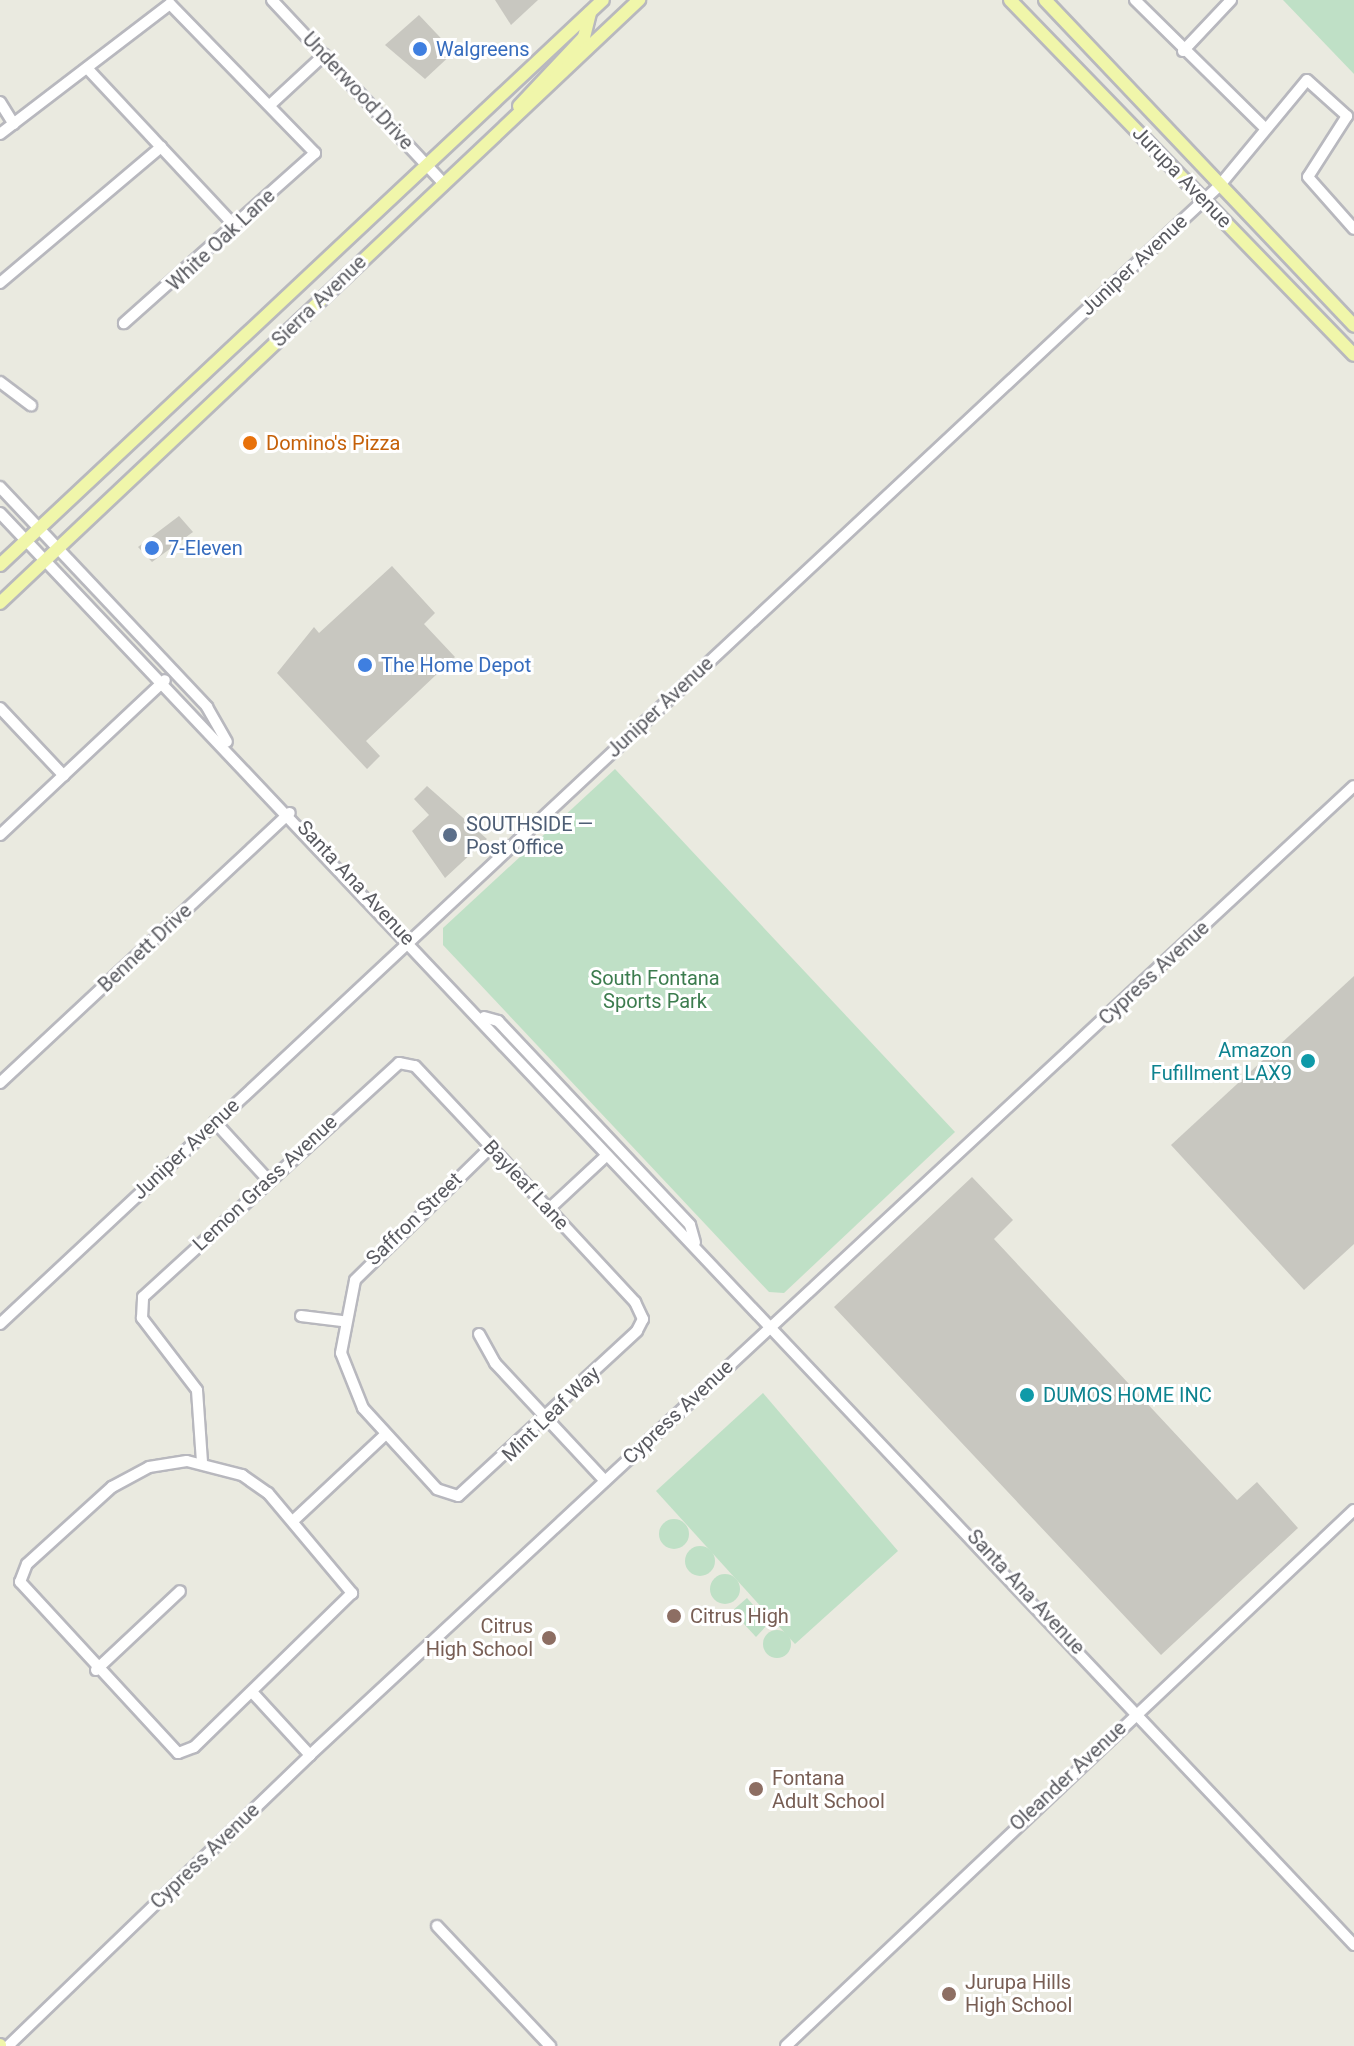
<!DOCTYPE html>
<meta charset="utf-8">
<style>
body{margin:0}
#map{position:relative;width:1354px;height:2046px;overflow:hidden;background:#eaeae0;font-family:Roboto,sans-serif}
div>[style]{position:absolute}
.green>*{inset:0;background:#bfe0c6}
.round{border-radius:50%}
.building>*{inset:0;background:#c8c7c0}
.roads{filter:drop-shadow(2px 0 #b8b8be) drop-shadow(-2px 0 #b8b8be) drop-shadow(0 2px #b8b8be) drop-shadow(0 -2px #b8b8be)}
.minor>*{height:10px;margin:-5px;padding:0 5px;transform-origin:5px;border-radius:5px;background:#fff}
.major>*{height:12px;margin:-6px;padding:0 6px;transform-origin:6px;border-radius:6px;background:#f0f6aa}
.dots>*{width:22px;height:22px;translate:-50% -50%;box-sizing:border-box;border:4px solid #fff;border-radius:50%}
span{translate:-50% -50%;white-space:nowrap;text-align:center;line-height:1.15;-webkit-text-stroke:6px #fff;paint-order:stroke}
.shop-label{font-size:20px;color:#366cbe}
.left{translate:0 -50%;text-align:left}
.street-label{font-size:20px;color:#595a60}
.food-label{font-size:20px;color:#c56008}
.service-label{font-size:20px;color:#4e5e75}
.park-label{font-size:20px;color:#3c7c4e}
.culture-label{font-size:20px;color:#0d838f}
.right{translate:-100% -50%;text-align:right}
.education-label{font-size:20px;color:#785e54}
</style>
<div id="map">
<div class="green">
<i style="clip-path:polygon(1283px 0,1354px 0,1354px 74px)"></i>
<i style="clip-path:polygon(615px 769px,955px 1132px,784px 1293px,769px 1292px,443px 945px,443px 928px)"></i>
<i style="clip-path:polygon(763px 1393px,898px 1551px,795px 1644px,656px 1491px)"></i>
<i class="round" style="left:659px;top:1519px;width:30px;height:30px"></i>
<i class="round" style="left:685px;top:1546px;width:30px;height:30px"></i>
<i class="round" style="left:710px;top:1574px;width:30px;height:30px"></i>
<i style="clip-path:polygon(747px 1598px,769px 1623px,756px 1637px,732px 1611px)"></i>
<i class="round" style="left:763px;top:1630px;width:28px;height:28px"></i>
</div>
<div class="building">
<i style="clip-path:polygon(495px 0,538px 0,511px 25px)"></i>
<i style="clip-path:polygon(419px 15px,454px 52px,425px 79px,385px 45px)"></i>
<i style="clip-path:polygon(179px 516px,193px 532px,152px 562px,138px 547px)"></i>
<i style="clip-path:polygon(392px 566px,435px 613px,424px 624px,455px 657px,366px 741px,380px 756px,367px 769px,277px 673px,314px 627px,319px 633px)"></i>
<i style="clip-path:polygon(427px 786px,487px 839px,445px 878px,412px 831px,429px 815px,414px 799px)"></i>
<i style="clip-path:polygon(1354px 976px,1354px 1244px,1304px 1290px,1171px 1145px)"></i>
<i style="clip-path:polygon(972px 1177px,1013px 1220px,994px 1239px,1237px 1500px,1257px 1482px,1298px 1528px,1161px 1655px,834px 1307px)"></i>
</div>
<div class="roads">
<div class="minor">
<i style="left:272px;top:0;width:250px;rotate:46.9deg"></i>
<i style="left:1135px;top:0;width:182px;rotate:44.6deg"></i>
<i style="left:1183px;top:51px;width:70px;rotate:-46.7deg"></i>
<i style="left:87px;top:68px;width:218px;rotate:46.9deg"></i>
<i style="left:0;top:102px;width:26px;rotate:58deg"></i>
<i style="left:270px;top:105px;width:74px;rotate:-42.8deg"></i>
<i style="left:0;top:134px;width:214px;rotate:-37.4deg"></i>
<i style="left:170px;top:4px;width:208px;rotate:45.8deg"></i>
<i style="left:315px;top:153px;width:256px;rotate:138.3deg"></i>
<i style="left:0;top:283px;width:211px;rotate:-40.2deg"></i>
<i style="left:0;top:382px;width:39px;rotate:37deg"></i>
<i style="left:0;top:487px;width:302px;rotate:46.7deg"></i>
<i style="left:207px;top:707px;width:40px;rotate:60.3deg"></i>
<i style="left:0;top:513px;width:1971px;rotate:46.6deg"></i>
<i style="left:0;top:708px;width:93px;rotate:46.7deg"></i>
<i style="left:0;top:835px;width:226px;rotate:-43.2deg"></i>
<i style="left:484px;top:1017px;width:15px;rotate:16deg"></i>
<i style="left:498px;top:1021px;width:280px;rotate:46.7deg"></i>
<i style="left:690px;top:1225px;width:18px;rotate:74deg"></i>
<i style="left:0;top:1083px;width:396px;rotate:-43deg"></i>
<i style="left:215px;top:1122px;width:80px;rotate:47.5deg"></i>
<i style="left:549px;top:1209px;width:78px;rotate:-42.9deg"></i>
<i style="left:301px;top:1316px;width:41px;rotate:7deg"></i>
<i style="left:0;top:1324px;width:1669px;rotate:-43.03deg"></i>
<i style="left:1220px;top:185px;width:136px;rotate:-50.4deg"></i>
<i style="left:1307px;top:80px;width:54px;rotate:42deg"></i>
<i style="left:1347px;top:116px;width:72px;rotate:122.6deg"></i>
<i style="left:1308px;top:177px;width:69px;rotate:48.5deg"></i>
<i style="left:479px;top:1334px;width:33px;rotate:61deg"></i>
<i style="left:495px;top:1363px;width:161px;rotate:47deg"></i>
<i style="left:187px;top:1461px;width:57px;rotate:14.3deg"></i>
<i style="left:242px;top:1475px;width:32px;rotate:35deg"></i>
<i style="left:268px;top:1493px;width:131px;rotate:50deg"></i>
<i style="left:352px;top:1593px;width:221px;rotate:135.7deg"></i>
<i style="left:194px;top:1747px;width:17px;rotate:159deg"></i>
<i style="left:178px;top:1753px;width:233px;rotate:-132.7deg"></i>
<i style="left:20px;top:1582px;width:19px;rotate:-69deg"></i>
<i style="left:27px;top:1564px;width:115px;rotate:-42.2deg"></i>
<i style="left:112px;top:1487px;width:42px;rotate:-28.4deg"></i>
<i style="left:149px;top:1467px;width:38px;rotate:-9deg"></i>
<i style="left:202px;top:1462px;width:72px;rotate:-94deg"></i>
<i style="left:197px;top:1390px;width:91px;rotate:-127.4deg"></i>
<i style="left:142px;top:1318px;width:21px;rotate:-87deg"></i>
<i style="left:143px;top:1297px;width:347px;rotate:-42.4deg"></i>
<i style="left:399px;top:1063px;width:16px;rotate:11deg"></i>
<i style="left:415px;top:1066px;width:111px;rotate:46.8deg"></i>
<i style="left:491px;top:1147px;width:212px;rotate:47.1deg"></i>
<i style="left:635px;top:1302px;width:19px;rotate:65deg"></i>
<i style="left:643px;top:1319px;width:13px;rotate:117deg"></i>
<i style="left:637px;top:1331px;width:243px;rotate:137.3deg"></i>
<i style="left:458px;top:1496px;width:22px;rotate:-162deg"></i>
<i style="left:437px;top:1489px;width:110px;rotate:-132.4deg"></i>
<i style="left:363px;top:1408px;width:59px;rotate:-111.8deg"></i>
<i style="left:341px;top:1353px;width:74px;rotate:-79.1deg"></i>
<i style="left:355px;top:1280px;width:190px;rotate:-44.4deg"></i>
<i style="left:294px;top:1520px;width:126px;rotate:-43.1deg"></i>
<i style="left:96px;top:1670px;width:115px;rotate:-43.2deg"></i>
<i style="left:252px;top:1692px;width:86px;rotate:47.4deg"></i>
<i style="left:437px;top:1926px;width:165px;rotate:46.7deg"></i>
<i style="left:8px;top:2046px;width:419px;rotate:-43.9deg"></i>
<i style="left:310px;top:1755px;width:1424px;rotate:-42.87deg"></i>
<i style="left:786px;top:2046px;width:781px;rotate:-43.34deg"></i>
</div>
<div class="major">
<i style="left:1010px;top:0;width:494px;rotate:45.9deg"></i>
<i style="left:1045px;top:0;width:449px;rotate:46.5deg"></i>
<i style="left:519px;top:106px;width:95px;rotate:-46.7deg"></i>
<i style="left:584px;top:37px;width:25px;rotate:-76deg"></i>
<i style="left:0;top:565px;width:826px;rotate:-43.14deg"></i>
<i style="left:0;top:603px;width:879px;rotate:-43.34deg"></i>
<i style="left:0;top:2045px;width:1px;rotate:90deg"></i>
</div>
</div>
<div class="dots">
<i style="left:420px;top:49px;background:#3f7fe0"></i>
<i style="left:250px;top:443px;background:#e8710a"></i>
<i style="left:152px;top:548px;background:#3f7fe0"></i>
<i style="left:365px;top:665px;background:#3f7fe0"></i>
<i style="left:450px;top:835px;background:#5c6f8a"></i>
<i style="left:1308px;top:1061px;background:#0f9aa8"></i>
<i style="left:1027px;top:1395px;background:#0f9aa8"></i>
<i style="left:674px;top:1616px;background:#8d6e63"></i>
<i style="left:549px;top:1638px;background:#8d6e63"></i>
<i style="left:756px;top:1789px;background:#8d6e63"></i>
<i style="left:949px;top:1994px;background:#8d6e63"></i>
</div>
<div class="shop-label">
<span class="left" style="left:436px;top:49px">Walgreens</span>
<span class="left" style="left:168px;top:548px">7-Eleven</span>
<span class="left" style="left:381px;top:665px">The Home Depot</span>
</div>
<div class="street-label">
<span style="left:358px;top:91px;rotate:47deg">Underwood Drive</span>
<span style="left:1182px;top:177px;rotate:46deg">Jurupa Avenue</span>
<span style="left:221px;top:240px;rotate:-43deg">White Oak Lane</span>
<span style="left:1134px;top:265px;rotate:-43deg">Juniper Avenue</span>
<span style="left:319px;top:301px;rotate:-44deg">Sierra Avenue</span>
<span style="left:660px;top:707px;rotate:-43deg">Juniper Avenue</span>
<span style="left:356px;top:883px;rotate:47deg">Santa Ana Avenue</span>
<span style="left:145px;top:948px;rotate:-43deg">Bennett Drive</span>
<span style="left:1154px;top:973px;rotate:-43deg">Cypress Avenue</span>
<span style="left:186px;top:1149px;rotate:-43deg">Juniper Avenue</span>
<span style="left:265px;top:1183px;rotate:-43deg">Lemon Grass Avenue</span>
<span style="left:526px;top:1185px;rotate:47deg">Bayleaf Lane</span>
<span style="left:414px;top:1219px;rotate:-44deg">Saffron Street</span>
<span style="left:678px;top:1412px;rotate:-43deg">Cypress Avenue</span>
<span style="left:551px;top:1414px;rotate:-44deg">Mint Leaf Way</span>
<span style="left:1026px;top:1592px;rotate:47deg">Santa Ana Avenue</span>
<span style="left:1068px;top:1776px;rotate:-43deg">Oleander Avenue</span>
<span style="left:205px;top:1856px;rotate:-44deg">Cypress Avenue</span>
</div>
<div class="food-label">
<span class="left" style="left:266px;top:443px">Domino's Pizza</span>
</div>
<div class="service-label">
<span class="left" style="left:466px;top:836px">SOUTHSIDE —<br>Post Office</span>
</div>
<div class="park-label">
<span style="left:655px;top:990px">South Fontana<br>Sports Park</span>
</div>
<div class="culture-label">
<span class="right" style="left:1292px;top:1062px">Amazon<br>Fufillment LAX9</span>
<span class="left" style="left:1043px;top:1395px">DUMOS HOME INC</span>
</div>
<div class="education-label">
<span class="left" style="left:690px;top:1616px">Citrus High</span>
<span class="right" style="left:533px;top:1638px">Citrus<br>High School</span>
<span class="left" style="left:772px;top:1790px">Fontana<br>Adult School</span>
<span class="left" style="left:965px;top:1994px">Jurupa Hills<br>High School</span>
</div>
</div>
